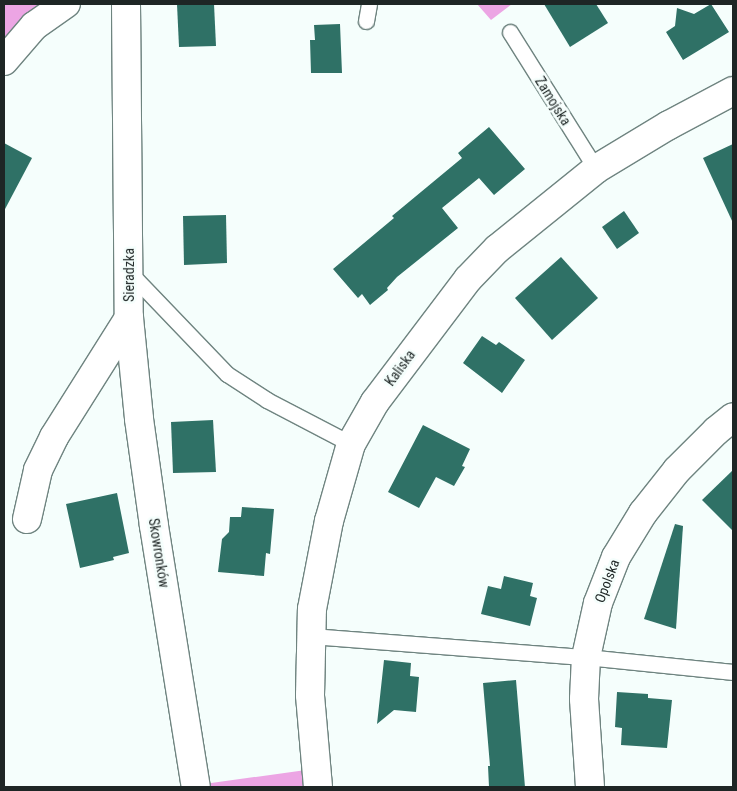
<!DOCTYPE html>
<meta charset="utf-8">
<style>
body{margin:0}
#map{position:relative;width:737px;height:791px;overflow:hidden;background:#f5fefc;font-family:"Roboto Condensed",sans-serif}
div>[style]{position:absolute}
.forest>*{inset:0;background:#eca5e4}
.building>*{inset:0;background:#2f7166}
.roads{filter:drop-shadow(1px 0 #6f8480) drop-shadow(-1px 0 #6f8480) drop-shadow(0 1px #6f8480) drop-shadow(0 -1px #6f8480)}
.lane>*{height:15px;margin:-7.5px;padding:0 7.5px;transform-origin:7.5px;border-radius:7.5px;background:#fff}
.street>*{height:28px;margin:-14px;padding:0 14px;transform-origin:14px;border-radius:14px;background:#fff}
span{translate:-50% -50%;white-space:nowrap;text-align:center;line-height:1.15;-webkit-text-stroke:5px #f5fefc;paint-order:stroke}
.street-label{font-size:14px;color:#1e2625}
.frame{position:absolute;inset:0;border:5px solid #1e2625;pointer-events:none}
</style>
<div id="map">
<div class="forest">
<i style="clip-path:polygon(4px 4px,39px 4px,27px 23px,4px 50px)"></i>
<i style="clip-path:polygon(477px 4px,512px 4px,491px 20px)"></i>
<i style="clip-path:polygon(306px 770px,308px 787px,204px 787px,204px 784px)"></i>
</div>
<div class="building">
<i style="clip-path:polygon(177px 4px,214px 4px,216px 46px,179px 47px)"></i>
<i style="clip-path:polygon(544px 4px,596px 4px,608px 23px,570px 47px)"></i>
<i style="clip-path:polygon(711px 4px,729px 32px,683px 60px,666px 32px,675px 26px,677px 8px,694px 14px)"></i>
<i style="clip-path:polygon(340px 24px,342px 73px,311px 73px,310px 40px,315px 40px,314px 25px)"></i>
<i style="clip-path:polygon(489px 127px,525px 169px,494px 195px,479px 178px,442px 208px,458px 228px,397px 277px,387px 288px,388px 290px,370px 305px,362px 294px,358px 298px,333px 269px,394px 218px,392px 216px,462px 158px,458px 153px)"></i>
<i style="clip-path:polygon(4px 143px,32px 158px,4px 211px)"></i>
<i style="clip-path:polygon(733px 144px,733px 223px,703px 158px)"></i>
<i style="clip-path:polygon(624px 211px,639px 233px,617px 249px,602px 227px)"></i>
<i style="clip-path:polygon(226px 215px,227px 263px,184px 265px,183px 216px)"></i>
<i style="clip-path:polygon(561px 257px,598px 298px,552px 340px,515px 298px)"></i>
<i style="clip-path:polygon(482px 336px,496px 345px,499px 342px,525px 360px,502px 393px,463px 363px)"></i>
<i style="clip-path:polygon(213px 420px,216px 472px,173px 473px,171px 422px)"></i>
<i style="clip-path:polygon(423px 425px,470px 449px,462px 466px,465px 467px,454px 486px,436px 477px,419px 508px,388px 492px)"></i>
<i style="clip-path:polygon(733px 470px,733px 531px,702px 500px)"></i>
<i style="clip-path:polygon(117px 493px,129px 553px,113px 557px,114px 560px,80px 568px,66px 504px)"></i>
<i style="clip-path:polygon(242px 507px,274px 509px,270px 554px,266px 553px,264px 576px,218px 572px,222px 539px,229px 532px,230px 517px,241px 517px)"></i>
<i style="clip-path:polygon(675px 524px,683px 526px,676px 629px,644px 619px)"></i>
<i style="clip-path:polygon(504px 576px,533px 583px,530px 596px,537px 598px,530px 626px,481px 614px,488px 586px,501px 589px)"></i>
<i style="clip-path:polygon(384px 660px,411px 663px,410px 676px,419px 677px,416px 712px,394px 710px,377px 724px)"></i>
<i style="clip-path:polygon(516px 680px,525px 787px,489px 787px,488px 766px,490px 766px,483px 683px)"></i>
<i style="clip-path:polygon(617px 692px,648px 694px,648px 698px,672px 700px,667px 748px,621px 745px,622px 728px,615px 727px)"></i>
</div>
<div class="roads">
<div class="lane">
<i style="left:366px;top:21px;width:17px;rotate:-80deg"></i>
<i style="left:510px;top:32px;width:162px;rotate:57.9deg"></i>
<i style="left:130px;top:273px;width:140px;rotate:46.2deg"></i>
<i style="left:227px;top:374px;width:48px;rotate:33deg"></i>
<i style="left:267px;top:400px;width:95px;rotate:27.6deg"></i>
<i style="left:311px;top:636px;width:276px;rotate:4.4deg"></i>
<i style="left:586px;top:657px;width:148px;rotate:5.8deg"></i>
</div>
<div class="street">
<i style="left:126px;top:4px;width:314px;rotate:89.5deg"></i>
<i style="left:129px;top:318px;width:101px;rotate:84.3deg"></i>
<i style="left:139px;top:419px;width:108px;rotate:82deg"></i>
<i style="left:154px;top:526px;width:264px;rotate:80.9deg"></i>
<i style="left:4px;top:61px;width:46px;rotate:-49.4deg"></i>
<i style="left:34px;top:26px;width:39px;rotate:-35deg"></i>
<i style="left:27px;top:519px;width:50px;rotate:-77.3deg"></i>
<i style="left:38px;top:470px;width:37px;rotate:-64deg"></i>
<i style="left:54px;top:437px;width:141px;rotate:-57.8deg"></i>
<i style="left:318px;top:787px;width:92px;rotate:-95deg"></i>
<i style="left:310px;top:695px;width:86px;rotate:-88.7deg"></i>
<i style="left:312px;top:609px;width:90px;rotate:-79.1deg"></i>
<i style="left:329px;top:521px;width:80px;rotate:-74.1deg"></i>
<i style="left:351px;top:444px;width:48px;rotate:-60.3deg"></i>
<i style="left:375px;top:402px;width:154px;rotate:-52.9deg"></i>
<i style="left:468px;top:279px;width:42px;rotate:-46deg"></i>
<i style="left:497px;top:249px;width:127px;rotate:-38.9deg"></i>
<i style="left:596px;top:169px;width:85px;rotate:-31.1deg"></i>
<i style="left:669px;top:125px;width:72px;rotate:-28deg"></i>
<i style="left:590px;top:787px;width:88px;rotate:-93.9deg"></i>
<i style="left:584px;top:699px;width:42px;rotate:-87.3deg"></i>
<i style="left:586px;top:657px;width:55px;rotate:-77.5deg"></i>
<i style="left:598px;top:603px;width:49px;rotate:-68.6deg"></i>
<i style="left:616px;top:557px;width:52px;rotate:-58.5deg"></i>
<i style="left:643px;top:513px;width:55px;rotate:-51.7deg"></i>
<i style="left:677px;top:470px;width:55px;rotate:-45deg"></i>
<i style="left:716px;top:431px;width:22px;rotate:-39deg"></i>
</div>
</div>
<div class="street-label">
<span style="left:553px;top:101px;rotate:58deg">Zamojska</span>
<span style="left:129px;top:275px;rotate:-90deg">Sieradzka</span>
<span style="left:400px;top:368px;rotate:-54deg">Kaliska</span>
<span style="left:159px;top:553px;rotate:81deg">Skowronków</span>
<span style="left:607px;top:581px;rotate:-69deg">Opolska</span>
</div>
<div class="frame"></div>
</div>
